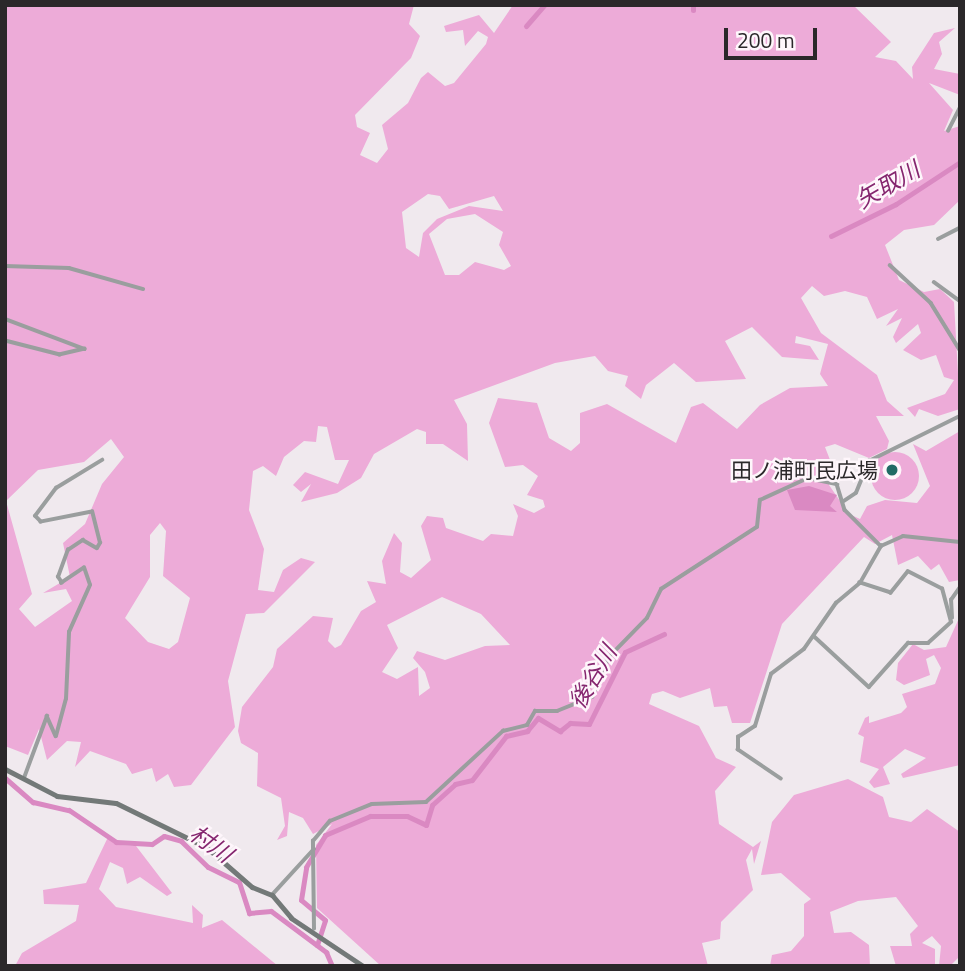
<!DOCTYPE html>
<meta charset="utf-8">
<style>
body{margin:0}
#map{position:relative;width:965px;height:971px;overflow:hidden;background:#f0e9ee;font-family:"Titillium Web","Noto Sans JP",sans-serif}
div>[style]{position:absolute}
.green>*{inset:0;background:#edabd8}
.round{border-radius:50%}
.water>*{inset:0;background:#da89c2}
.river>*{height:5px;margin:-2.5px;padding:0 2.5px;transform-origin:2.5px;border-radius:2.5px;background:#da89c2}
.minor>*{height:3.5px;margin:-1.75px;padding:0 1.75px;transform-origin:1.75px;border-radius:1.75px;background:#9a9e9e}
.secondary>*{height:5px;margin:-2.5px;padding:0 2.5px;transform-origin:2.5px;border-radius:2.5px;background:#737978}
.dots>*{width:19px;height:19px;translate:-50% -50%;box-sizing:border-box;border:4px solid #fef6fb;border-radius:50%}
span{translate:-50% -50%;white-space:nowrap;text-align:center;line-height:1.15;-webkit-text-stroke:5px #fef6fb;paint-order:stroke}
.poi-label{font-size:21px;color:#2b282a}
.right{translate:-100% -50%;text-align:right}
.water-label{font-size:23px;color:#85266f;font-style:italic}
.frame{position:absolute;inset:0;border:7px solid #2b282a;pointer-events:none}
.scale{position:absolute;left:724px;top:28px;width:93px;height:32px;box-sizing:border-box;border:4px solid #2b282a;border-top:0;padding-left:9px;font-size:21px;line-height:24px;white-space:nowrap;color:#2b282a;-webkit-text-stroke:5px #fef6fb;paint-order:stroke}
</style>
<div id="map">
<div class="green">
<i style="clip-path:polygon(evenodd,5px 5px,414px 5px,409px 24px,420px 36px,411px 58px,355px 115px,357px 127px,370px 133px,360px 155px,377px 163px,388px 149px,382px 125px,408px 103px,421px 78px,428px 72px,445px 86px,454px 83px,486px 44px,488px 37px,478px 31px,465px 46px,463px 30px,446px 32px,444px 26px,479px 15px,494px 33px,513px 5px,853px 5px,891px 42px,875px 57px,896px 61px,913px 79px,912px 67px,934px 33px,955px 28px,939px 42px,942px 54px,934px 69px,960px 74px,960px 95px,929px 83px,953px 110px,944px 131px,960px 126px,960px 200px,934px 225px,904px 230px,885px 245px,899px 280px,924px 292px,940px 289px,954px 302px,960px 409px,938px 416px,919px 409px,915px 417px,907px 408px,945px 394px,954px 380px,944px 377px,936px 355px,921px 360px,903px 350px,921px 333px,918px 324px,896px 343px,893px 337px,902px 318px,886px 326px,898px 309px,877px 319px,867px 297px,845px 291px,824px 296px,812px 286px,801px 298px,821px 333px,877px 375px,887px 401px,904px 416px,876px 416px,889px 441px,887px 449px,869px 458px,835px 444px,825px 447px,832px 465px,829px 485px,849px 514px,860px 519px,867px 506px,885px 500px,917px 503px,930px 486px,913px 444px,926px 451px,960px 431px,960px 580px,949px 582px,939px 564px,931px 570px,918px 556px,898px 565px,892px 535px,875px 544px,864px 537px,782px 624px,750px 723px,732px 723px,727px 706px,714px 707px,710px 688px,680px 698px,663px 691px,652px 694px,649px 704px,699px 726px,716px 758px,736px 767px,715px 791px,719px 824px,753px 847px,761px 841px,754px 864px,752px 849px,746px 860px,753px 890px,721px 922px,720px 939px,702px 943px,708px 966px,381px 966px,317px 908px,316px 845px,332px 824px,313px 834px,303px 818px,289px 812px,287px 836px,277px 840px,285px 826px,281px 798px,257px 786px,258px 753px,241px 743px,238px 731px,242px 707px,273px 667px,277px 649px,313px 616px,333px 618px,328px 641px,335px 648px,341px 645px,361px 611px,376px 602px,367px 581px,386px 584px,382px 561px,394px 533px,402px 543px,400px 572px,411px 578px,431px 560px,421px 526px,427px 516px,443px 518px,446px 528px,483px 541px,491px 534px,513px 536px,518px 516px,513px 504px,534px 513px,545px 507px,543px 500px,527px 495px,538px 476px,523px 465px,505px 467px,489px 423px,498px 398px,537px 403px,549px 438px,571px 451px,580px 443px,580px 413px,607px 404px,676px 443px,691px 407px,703px 403px,737px 429px,760px 405px,790px 388px,828px 386px,820px 374px,828px 344px,796px 336px,795px 343px,810px 346px,819px 360px,782px 357px,752px 327px,725px 341px,746px 379px,696px 382px,674px 363px,646px 385px,641px 399px,625px 386px,628px 376px,608px 371px,595px 356px,555px 363px,454px 400px,467px 424px,468px 461px,443px 444px,426px 444px,426px 432px,417px 429px,374px 454px,361px 478px,337px 493px,301px 502px,311px 484px,301px 492px,293px 485px,305px 472px,338px 484px,349px 460px,335px 460px,327px 427px,318px 426px,316px 442px,304px 441px,284px 457px,276px 476px,263px 466px,253px 471px,249px 510px,264px 549px,258px 590px,274px 592px,283px 570px,301px 558px,315px 562px,264px 613px,246px 614px,228px 681px,235px 727px,191px 785px,174px 787px,168px 774px,156px 782px,152px 768px,132px 774px,126px 764px,90px 751px,75px 767px,81px 742px,67px 741px,47px 760px,39px 729px,28px 755px,5px 746px,5px 5px,428px 194px,440px 196px,449px 209px,494px 196px,503px 211px,469px 206px,437px 219px,423px 233px,419px 257px,406px 248px,402px 212px,428px 194px,5px 5px,475px 214px,503px 232px,499px 245px,511px 266px,504px 270px,475px 262px,459px 275px,445px 275px,429px 234px,447px 219px,475px 214px,5px 5px,111px 439px,124px 457px,102px 484px,85px 524px,63px 543px,70px 577px,43px 593px,66px 589px,72px 601px,35px 627px,19px 609px,32px 594px,6px 501px,38px 470px,84px 462px,111px 439px,5px 5px,160px 523px,166px 531px,163px 576px,190px 598px,178px 642px,169px 649px,148px 642px,125px 618px,150px 577px,150px 535px,160px 523px,5px 5px,442px 597px,481px 614px,510px 645px,485px 646px,445px 660px,417px 651px,413px 658px,425px 672px,430px 688px,419px 696px,418px 667px,397px 679px,382px 672px,398px 648px,387px 625px,442px 597px)"></i>
<i class="round" style="left:871px;top:452px;width:48px;height:48px"></i>
<i style="clip-path:polygon(960px 616px,960px 765px,903px 778px,901px 774px,926px 758px,905px 749px,883px 767px,890px 784px,874px 788px,869px 782px,879px 769px,860px 762px,864px 737px,858px 734px,865px 718px,869px 716px,869px 723px,901px 713px,907px 707px,902px 694px,935px 684px,941px 668px,934px 655px,926px 659px,930px 675px,904px 685px,896px 680px,898px 663px,913px 644px,924px 650px,946px 647px)"></i>
<i style="clip-path:polygon(848px 779px,883px 797px,889px 817px,911px 822px,927px 809px,960px 832px,960px 956px,952px 964px,939px 966px,941px 946px,932px 936px,922px 943px,935px 949px,935px 966px,896px 966px,890px 946px,912px 946px,910px 934px,918px 926px,896px 897px,858px 901px,830px 912px,834px 933px,851px 932px,869px 945px,870px 966px,770px 966px,772px 955px,791px 951px,804px 936px,804px 904px,811px 899px,781px 873px,761px 875px,772px 822px,794px 795px)"></i>
<i style="clip-path:polygon(109px 835px,120px 845px,136px 846px,172px 893px,167px 896px,140px 877px,127px 884px,123px 868px,110px 862px,99px 889px,116px 907px,193px 923px,192px 905px,203px 915px,202px 928px,222px 920px,278px 966px,15px 966px,22px 953px,76px 921px,79px 905px,44px 904px,43px 890px,86px 883px)"></i>
</div>
<div class="water">
<i style="clip-path:polygon(809px 486px,837px 495px,830px 506px,837px 512px,795px 510px,787px 490px)"></i>
</div>
<div class="river">
<i style="left:693px;top:10px;width:5px;rotate:-90deg"></i>
<i style="left:526px;top:26px;width:28px;rotate:-49deg"></i>
<i style="left:831px;top:236px;width:72px;rotate:-26.2deg"></i>
<i style="left:896px;top:204px;width:77px;rotate:-33.3deg"></i>
<i style="left:5px;top:778px;width:37px;rotate:41deg"></i>
<i style="left:33px;top:802px;width:37px;rotate:13deg"></i>
<i style="left:69px;top:810px;width:57px;rotate:34.2deg"></i>
<i style="left:116px;top:842px;width:36px;rotate:3deg"></i>
<i style="left:152px;top:844px;width:14px;rotate:-34deg"></i>
<i style="left:164px;top:836px;width:18px;rotate:16deg"></i>
<i style="left:181px;top:841px;width:37px;rotate:44deg"></i>
<i style="left:208px;top:867px;width:34px;rotate:26deg"></i>
<i style="left:239px;top:882px;width:33px;rotate:72deg"></i>
<i style="left:249px;top:913px;width:22px;rotate:-5deg"></i>
<i style="left:271px;top:911px;width:69px;rotate:36.7deg"></i>
<i style="left:326px;top:952px;width:15px;rotate:67deg"></i>
<i style="left:317px;top:945px;width:26px;rotate:-72deg"></i>
<i style="left:325px;top:920px;width:31px;rotate:-140deg"></i>
<i style="left:301px;top:900px;width:33px;rotate:-81deg"></i>
<i style="left:306px;top:867px;width:37px;rotate:-59deg"></i>
<i style="left:325px;top:835px;width:49px;rotate:-22.9deg"></i>
<i style="left:370px;top:816px;width:37px"></i>
<i style="left:407px;top:816px;width:21px;rotate:25deg"></i>
<i style="left:426px;top:825px;width:21px;rotate:-73deg"></i>
<i style="left:432px;top:805px;width:31px;rotate:-42deg"></i>
<i style="left:455px;top:784px;width:17px;rotate:-13deg"></i>
<i style="left:472px;top:780px;width:56px;rotate:-52.3deg"></i>
<i style="left:506px;top:736px;width:22px;rotate:-13deg"></i>
<i style="left:527px;top:731px;width:17px;rotate:-50deg"></i>
<i style="left:538px;top:718px;width:26px;rotate:31deg"></i>
<i style="left:560px;top:731px;width:13px;rotate:-39deg"></i>
<i style="left:570px;top:723px;width:19px;rotate:3deg"></i>
<i style="left:589px;top:724px;width:80px;rotate:-63.4deg"></i>
<i style="left:625px;top:652px;width:43px;rotate:-24.8deg"></i>
</div>
<div class="minor">
<i style="left:948px;top:131px;width:27px;rotate:-63deg"></i>
<i style="left:938px;top:239px;width:25px;rotate:-27deg"></i>
<i style="left:890px;top:265px;width:56px;rotate:42.8deg"></i>
<i style="left:931px;top:303px;width:55px;rotate:58.3deg"></i>
<i style="left:5px;top:266px;width:64px;rotate:1.8deg"></i>
<i style="left:69px;top:268px;width:77px;rotate:15.8deg"></i>
<i style="left:934px;top:282px;width:32px;rotate:36deg"></i>
<i style="left:5px;top:319px;width:85px;rotate:20.6deg"></i>
<i style="left:85px;top:349px;width:26px;rotate:167deg"></i>
<i style="left:60px;top:355px;width:57px;rotate:-165.7deg"></i>
<i style="left:844px;top:501px;width:14px;rotate:-34deg"></i>
<i style="left:856px;top:493px;width:35px;rotate:-68deg"></i>
<i style="left:869px;top:461px;width:102px;rotate:-26.3deg"></i>
<i style="left:952px;top:618px;width:18px;rotate:-93deg"></i>
<i style="left:951px;top:600px;width:16px;rotate:-55deg"></i>
<i style="left:814px;top:636px;width:75px;rotate:42.8deg"></i>
<i style="left:869px;top:687px;width:59px;rotate:-48.4deg"></i>
<i style="left:908px;top:643px;width:20px"></i>
<i style="left:928px;top:643px;width:31px;rotate:-42deg"></i>
<i style="left:951px;top:622px;width:34px;rotate:-105deg"></i>
<i style="left:942px;top:589px;width:38px;rotate:-153deg"></i>
<i style="left:908px;top:572px;width:27px;rotate:129deg"></i>
<i style="left:891px;top:593px;width:33px;rotate:-162deg"></i>
<i style="left:24px;top:778px;width:66px;rotate:-69.6deg"></i>
<i style="left:47px;top:716px;width:22px;rotate:66deg"></i>
<i style="left:56px;top:736px;width:38px;rotate:-75deg"></i>
<i style="left:66px;top:699px;width:67px;rotate:-87.4deg"></i>
<i style="left:69px;top:632px;width:51px;rotate:-65.9deg"></i>
<i style="left:90px;top:585px;width:18px;rotate:-109deg"></i>
<i style="left:84px;top:568px;width:27px;rotate:146deg"></i>
<i style="left:62px;top:583px;width:7px;rotate:-124deg"></i>
<i style="left:58px;top:577px;width:29px;rotate:-70deg"></i>
<i style="left:68px;top:550px;width:18px;rotate:-34deg"></i>
<i style="left:83px;top:540px;width:16px;rotate:30deg"></i>
<i style="left:97px;top:548px;width:6px;rotate:-59deg"></i>
<i style="left:100px;top:543px;width:32px;rotate:-104deg"></i>
<i style="left:92px;top:512px;width:52px;rotate:168.9deg"></i>
<i style="left:41px;top:522px;width:8px;rotate:-135deg"></i>
<i style="left:35px;top:516px;width:35px;rotate:-53deg"></i>
<i style="left:56px;top:488px;width:54px;rotate:-31.3deg"></i>
<i style="left:781px;top:779px;width:52px;rotate:-146deg"></i>
<i style="left:738px;top:750px;width:13px;rotate:-90deg"></i>
<i style="left:738px;top:737px;width:20px;rotate:-33deg"></i>
<i style="left:755px;top:726px;width:54px;rotate:-72.9deg"></i>
<i style="left:771px;top:674px;width:41px;rotate:-37.1deg"></i>
<i style="left:804px;top:649px;width:56px;rotate:-55.2deg"></i>
<i style="left:836px;top:603px;width:31px;rotate:-40deg"></i>
<i style="left:860px;top:583px;width:43px;rotate:-60.4deg"></i>
<i style="left:881px;top:546px;width:24px;rotate:-24deg"></i>
<i style="left:903px;top:536px;width:57px;rotate:6deg"></i>
<i style="left:272px;top:895px;width:62px;rotate:-47.6deg"></i>
<i style="left:314px;top:929px;width:88px;rotate:-90.7deg"></i>
<i style="left:313px;top:841px;width:26px;rotate:-50deg"></i>
<i style="left:330px;top:821px;width:45px;rotate:-22deg"></i>
<i style="left:372px;top:804px;width:54px;rotate:-2.1deg"></i>
<i style="left:426px;top:802px;width:105px;rotate:-42.7deg"></i>
<i style="left:503px;top:731px;width:25px;rotate:-14deg"></i>
<i style="left:527px;top:725px;width:16px;rotate:-60deg"></i>
<i style="left:535px;top:711px;width:22px"></i>
<i style="left:557px;top:711px;width:38px;rotate:-22deg"></i>
<i style="left:592px;top:697px;width:43px;rotate:-67deg"></i>
<i style="left:609px;top:657px;width:54px;rotate:-45.7deg"></i>
<i style="left:647px;top:618px;width:32px;rotate:-64deg"></i>
<i style="left:661px;top:589px;width:114px;rotate:-32.9deg"></i>
<i style="left:757px;top:527px;width:27px;rotate:-84deg"></i>
<i style="left:760px;top:500px;width:53px;rotate:-24.6deg"></i>
<i style="left:808px;top:478px;width:30px;rotate:12deg"></i>
<i style="left:837px;top:484px;width:27px;rotate:73deg"></i>
<i style="left:845px;top:510px;width:51px;rotate:45deg"></i>
</div>
<div class="secondary">
<i style="left:5px;top:769px;width:59px;rotate:27.4deg"></i>
<i style="left:57px;top:796px;width:59px;rotate:6.8deg"></i>
<i style="left:116px;top:803px;width:100px;rotate:26.1deg"></i>
<i style="left:206px;top:847px;width:61px;rotate:41deg"></i>
<i style="left:252px;top:887px;width:22px;rotate:22deg"></i>
<i style="left:272px;top:895px;width:30px;rotate:50deg"></i>
<i style="left:291px;top:918px;width:87px;rotate:33.7deg"></i>
</div>
<div class="dots">
<i style="left:892px;top:470px;background:#206b65"></i>
</div>
<div class="poi-label">
<span class="right" style="left:878px;top:470px">田ノ浦町民広場</span>
</div>
<div class="water-label">
<span style="left:888px;top:185px;rotate:-30deg">矢取川</span>
<span style="left:593px;top:677px;rotate:-59deg">後谷川</span>
<span style="left:211px;top:844px;rotate:35deg">村川</span>
</div>
<div class="frame"></div>
<div class="scale">200 m</div>
</div>
